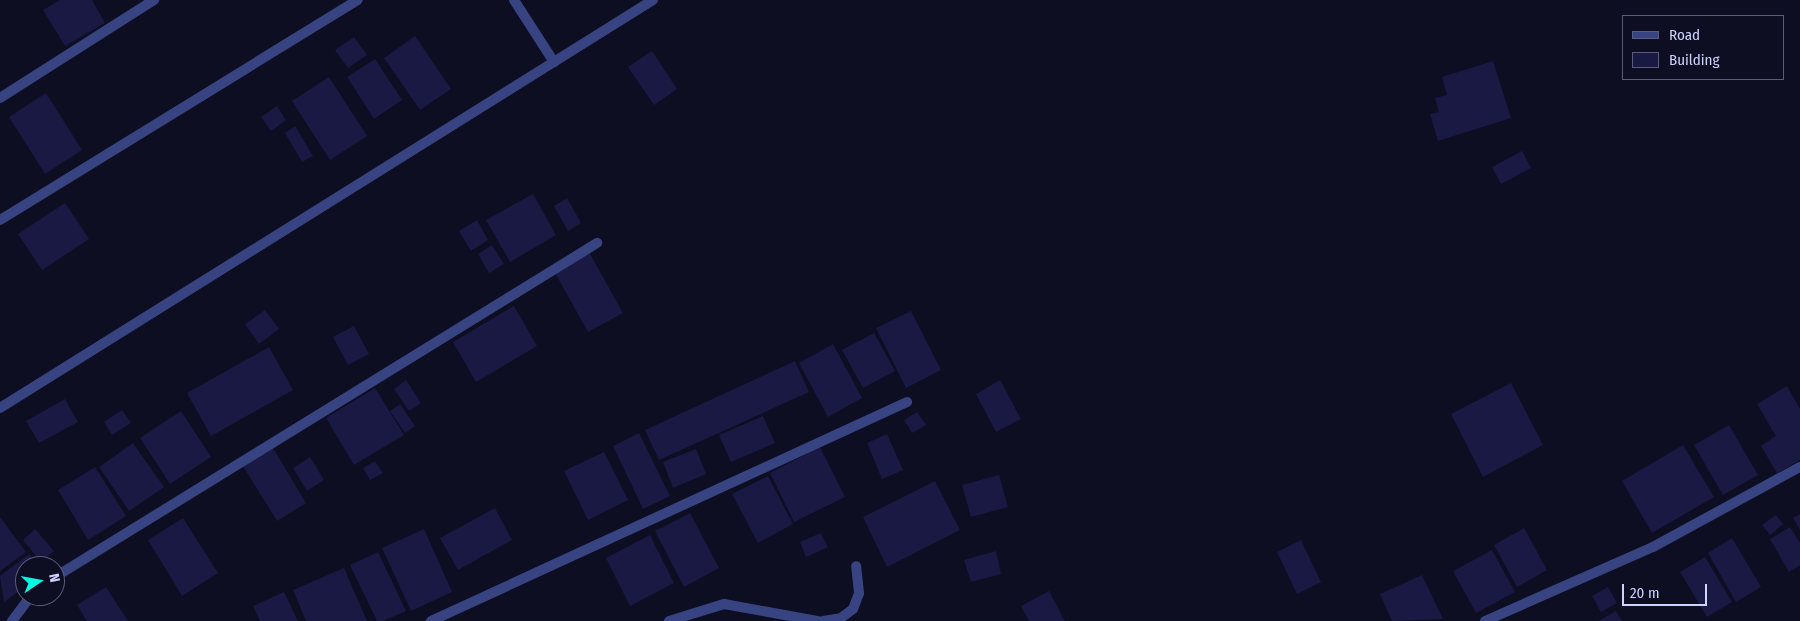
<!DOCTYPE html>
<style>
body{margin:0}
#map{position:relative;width:1800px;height:621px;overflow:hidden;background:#0d0e22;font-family:"Fira Sans Condensed",sans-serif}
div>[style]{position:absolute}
.building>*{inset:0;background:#191943}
.lane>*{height:10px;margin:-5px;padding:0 5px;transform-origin:5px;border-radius:5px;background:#384382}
.street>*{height:10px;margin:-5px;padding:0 5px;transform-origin:5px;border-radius:5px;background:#384382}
span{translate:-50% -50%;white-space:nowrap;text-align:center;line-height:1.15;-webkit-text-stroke:4px #0d0e22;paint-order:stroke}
.legend{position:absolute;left:1622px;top:15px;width:162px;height:65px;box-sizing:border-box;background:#0d0e22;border:1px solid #5a5c7a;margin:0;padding:6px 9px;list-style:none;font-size:15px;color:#ced2ff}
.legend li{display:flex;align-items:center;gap:10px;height:25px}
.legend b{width:25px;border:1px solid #5a5c7a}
.north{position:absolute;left:15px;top:556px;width:50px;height:50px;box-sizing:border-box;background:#0d0e22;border:1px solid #5a5c7a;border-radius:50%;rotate:78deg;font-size:14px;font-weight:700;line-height:20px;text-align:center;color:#ced2ff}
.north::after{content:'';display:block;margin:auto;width:18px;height:22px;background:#00f9e2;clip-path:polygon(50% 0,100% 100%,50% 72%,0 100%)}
.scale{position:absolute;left:1622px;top:584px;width:85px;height:22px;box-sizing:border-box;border:2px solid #ced2ff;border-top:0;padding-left:6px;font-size:15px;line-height:18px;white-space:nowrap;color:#ced2ff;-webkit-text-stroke:4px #0d0e22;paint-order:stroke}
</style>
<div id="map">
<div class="building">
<i style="clip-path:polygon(60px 0,92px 0,105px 23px,65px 46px,43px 10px)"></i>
<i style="clip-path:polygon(415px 36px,451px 89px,420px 110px,384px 58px)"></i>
<i style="clip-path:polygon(354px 37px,367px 55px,348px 68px,335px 50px)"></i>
<i style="clip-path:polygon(652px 51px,677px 89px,654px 105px,628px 67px)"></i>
<i style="clip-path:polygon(375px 59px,402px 100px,374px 119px,347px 77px)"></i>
<i style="clip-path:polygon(1493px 61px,1511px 118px,1438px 141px,1430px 114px,1439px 112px,1435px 98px,1447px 95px,1442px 77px)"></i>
<i style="clip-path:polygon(329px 77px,367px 136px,330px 160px,292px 101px)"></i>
<i style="clip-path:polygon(46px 93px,82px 150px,45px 174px,9px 117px)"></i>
<i style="clip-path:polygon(277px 106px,286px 120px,271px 131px,261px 117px)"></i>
<i style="clip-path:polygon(295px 126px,313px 156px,302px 162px,285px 133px)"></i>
<i style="clip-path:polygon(1522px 151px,1531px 168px,1501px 184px,1492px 167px)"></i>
<i style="clip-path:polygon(533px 194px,556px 235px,510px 262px,486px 220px)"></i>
<i style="clip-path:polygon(567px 198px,581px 223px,568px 231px,554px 206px)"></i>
<i style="clip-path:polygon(65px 203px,89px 239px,42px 270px,18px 234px)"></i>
<i style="clip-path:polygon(477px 220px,488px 240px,471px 251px,459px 231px)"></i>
<i style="clip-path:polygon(492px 245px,504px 264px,489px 273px,478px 254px)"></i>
<i style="clip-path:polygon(589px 252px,623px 313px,588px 332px,554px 271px)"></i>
<i style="clip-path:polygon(514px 306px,537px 346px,476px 382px,453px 342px)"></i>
<i style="clip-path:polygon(265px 310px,279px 329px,259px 344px,245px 324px)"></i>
<i style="clip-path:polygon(911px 311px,941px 370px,906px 388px,876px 328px)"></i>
<i style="clip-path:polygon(354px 326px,369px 354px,348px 365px,333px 337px)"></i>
<i style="clip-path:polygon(874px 333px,895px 371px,863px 388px,842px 350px)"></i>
<i style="clip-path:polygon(833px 344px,862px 398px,828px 417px,799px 363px)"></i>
<i style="clip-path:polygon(269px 347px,293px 390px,211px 436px,187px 393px)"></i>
<i style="clip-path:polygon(795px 361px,809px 392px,659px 460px,645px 430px)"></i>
<i style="clip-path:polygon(406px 380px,421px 403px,409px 411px,394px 389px)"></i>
<i style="clip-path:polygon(1000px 380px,1021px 419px,996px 432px,976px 394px)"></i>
<i style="clip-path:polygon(1511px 383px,1543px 445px,1483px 477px,1451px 414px)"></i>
<i style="clip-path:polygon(1787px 386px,1800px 409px,1800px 460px,1777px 473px,1761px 446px,1776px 436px,1757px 404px)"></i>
<i style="clip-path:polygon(375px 388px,404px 435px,354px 465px,326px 418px)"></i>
<i style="clip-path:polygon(65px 399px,78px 422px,39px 443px,26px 421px)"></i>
<i style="clip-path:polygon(400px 404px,415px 426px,405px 433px,390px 411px)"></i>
<i style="clip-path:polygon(122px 410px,131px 423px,112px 435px,104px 422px)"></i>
<i style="clip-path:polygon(181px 411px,211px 457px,170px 484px,140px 438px)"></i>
<i style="clip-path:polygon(917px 412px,926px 425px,912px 433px,904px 420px)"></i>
<i style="clip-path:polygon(763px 416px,775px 443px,731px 462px,719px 435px)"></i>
<i style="clip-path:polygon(1729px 425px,1758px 475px,1723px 495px,1694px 445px)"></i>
<i style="clip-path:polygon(639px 433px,670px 496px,643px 509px,613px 446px)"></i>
<i style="clip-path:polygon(887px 434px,903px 470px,882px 479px,867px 443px)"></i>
<i style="clip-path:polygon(133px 443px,164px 487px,129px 511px,99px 467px)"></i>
<i style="clip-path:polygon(1683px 445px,1714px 497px,1652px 533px,1622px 481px)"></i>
<i style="clip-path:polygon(820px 447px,845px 497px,794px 522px,770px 473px)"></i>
<i style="clip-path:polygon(273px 448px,306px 503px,277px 521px,243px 466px)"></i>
<i style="clip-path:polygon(696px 449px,706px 474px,673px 488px,663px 462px)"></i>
<i style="clip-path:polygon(604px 452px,628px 500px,588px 520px,564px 471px)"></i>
<i style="clip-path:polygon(310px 457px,324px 480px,307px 491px,293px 468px)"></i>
<i style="clip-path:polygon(375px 461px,383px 473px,370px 480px,363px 468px)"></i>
<i style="clip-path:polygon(95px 467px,126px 516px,88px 540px,58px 490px)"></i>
<i style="clip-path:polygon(999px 475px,1008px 507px,971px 517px,962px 485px)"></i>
<i style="clip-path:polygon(768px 476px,793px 524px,758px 543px,732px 494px)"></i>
<i style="clip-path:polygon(935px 481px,960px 530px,887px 567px,863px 517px)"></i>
<i style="clip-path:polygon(495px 508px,512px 540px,458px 570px,440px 538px)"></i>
<i style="clip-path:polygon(690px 513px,719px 568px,684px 587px,655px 531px)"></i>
<i style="clip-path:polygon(1800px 514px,1800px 530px,1793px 518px)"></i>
<i style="clip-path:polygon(1776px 515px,1783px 524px,1770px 535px,1762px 525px)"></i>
<i style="clip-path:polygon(0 517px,26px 552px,0 571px)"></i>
<i style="clip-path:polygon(183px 518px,218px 573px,182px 596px,148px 540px)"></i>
<i style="clip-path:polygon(1790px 527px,1800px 543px,1800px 565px,1789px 572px,1770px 539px)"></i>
<i style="clip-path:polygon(1524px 528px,1547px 570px,1517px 587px,1494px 545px)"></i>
<i style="clip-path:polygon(35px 529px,54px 551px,41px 562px,23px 540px)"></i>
<i style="clip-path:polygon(424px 529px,452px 592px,411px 611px,382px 548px)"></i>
<i style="clip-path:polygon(821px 533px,828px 547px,806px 557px,800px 542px)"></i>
<i style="clip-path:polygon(650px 535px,674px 583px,630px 606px,606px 558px)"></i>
<i style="clip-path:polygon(1732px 538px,1761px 587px,1736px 602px,1708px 553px)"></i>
<i style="clip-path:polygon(1301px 540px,1321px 582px,1297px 594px,1277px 552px)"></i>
<i style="clip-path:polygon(1492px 550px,1515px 592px,1476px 613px,1453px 571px)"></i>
<i style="clip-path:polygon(996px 551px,1001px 574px,971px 582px,964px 560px)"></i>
<i style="clip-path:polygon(378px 552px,406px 611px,383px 621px,377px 621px,350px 565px)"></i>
<i style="clip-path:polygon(29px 554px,38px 566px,25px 566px,25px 587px,4px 602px,0 576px)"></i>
<i style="clip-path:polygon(1705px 557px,1732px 602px,1707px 617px,1680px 572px)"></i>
<i style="clip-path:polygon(344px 568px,367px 621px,306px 621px,293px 590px)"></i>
<i style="clip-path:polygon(1422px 575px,1443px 619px,1392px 621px,1380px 594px)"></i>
<i style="clip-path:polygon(106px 587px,128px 621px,87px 621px,77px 605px)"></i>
<i style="clip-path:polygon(1608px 587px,1617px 603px,1601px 612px,1592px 596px)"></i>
<i style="clip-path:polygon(1049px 591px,1065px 621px,1029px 621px,1021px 606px)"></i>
<i style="clip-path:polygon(284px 592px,298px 621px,260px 621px,253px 606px)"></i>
<i style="clip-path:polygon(1616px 611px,1622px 621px,1599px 621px)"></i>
</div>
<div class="lane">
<i style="left:669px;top:621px;width:58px;rotate:-17.2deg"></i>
<i style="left:724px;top:604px;width:96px;rotate:10.3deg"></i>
<i style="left:823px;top:621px;width:18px;rotate:-9deg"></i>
<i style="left:841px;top:618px;width:15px;rotate:-37deg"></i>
<i style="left:853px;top:609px;width:17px;rotate:-69deg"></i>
<i style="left:859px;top:593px;width:27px;rotate:-96deg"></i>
</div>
<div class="street">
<i style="left:514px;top:0;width:74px;rotate:57.2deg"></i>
<i style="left:0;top:98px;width:183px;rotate:-32.5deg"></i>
<i style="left:0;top:220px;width:420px;rotate:-31.6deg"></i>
<i style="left:0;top:408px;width:770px;rotate:-32deg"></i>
<i style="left:55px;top:577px;width:637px;rotate:-31.64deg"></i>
<i style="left:12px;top:621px;width:31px;rotate:-53deg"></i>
<i style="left:431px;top:621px;width:524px;rotate:-24.71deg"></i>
<i style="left:1485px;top:621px;width:184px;rotate:-23.8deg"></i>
<i style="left:1653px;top:547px;width:167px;rotate:-28.6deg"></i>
</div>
<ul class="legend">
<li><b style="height:6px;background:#384382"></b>Road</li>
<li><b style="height:14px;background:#191943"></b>Building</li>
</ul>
<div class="north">N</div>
<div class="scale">20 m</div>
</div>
